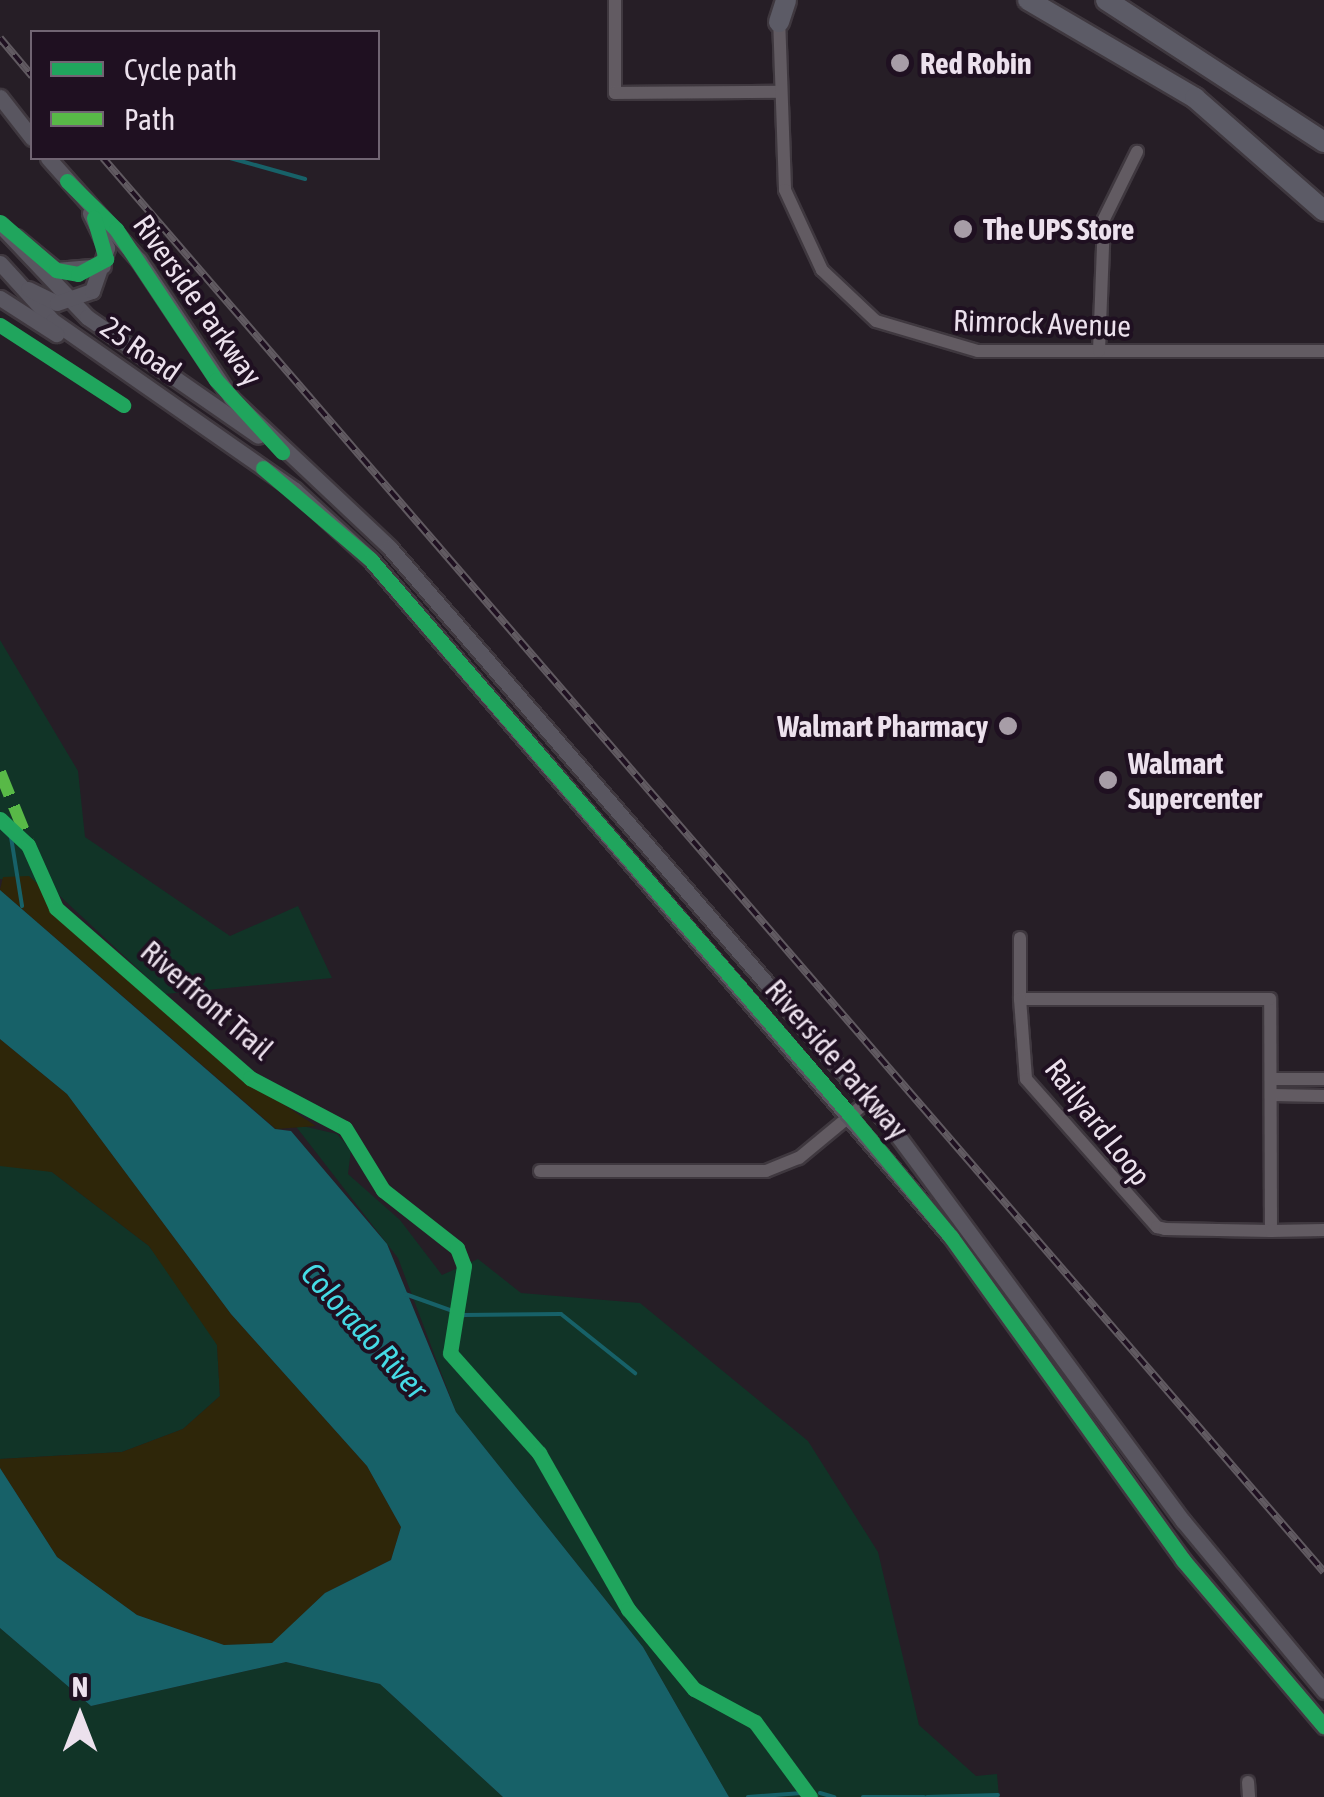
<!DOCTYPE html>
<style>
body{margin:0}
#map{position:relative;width:1324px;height:1797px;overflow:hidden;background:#261e26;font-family:"Asap Condensed",sans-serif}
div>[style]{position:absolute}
.green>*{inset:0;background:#113427}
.sand>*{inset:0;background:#2e2609}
.water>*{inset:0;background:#176168}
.stream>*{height:4px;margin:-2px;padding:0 2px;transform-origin:2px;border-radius:2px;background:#176168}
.roads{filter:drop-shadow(2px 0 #3f383f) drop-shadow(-2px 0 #3f383f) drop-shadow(0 2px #3f383f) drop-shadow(0 -2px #3f383f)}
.minor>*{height:12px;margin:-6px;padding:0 6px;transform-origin:6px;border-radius:6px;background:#625b62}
.major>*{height:15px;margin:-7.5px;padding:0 7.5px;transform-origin:7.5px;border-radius:7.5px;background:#595660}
.highway>*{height:20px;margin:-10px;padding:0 10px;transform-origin:10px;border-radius:10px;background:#5c5b66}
.rail>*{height:8px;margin-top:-4px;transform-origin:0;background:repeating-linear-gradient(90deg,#1f1021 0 11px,#615a61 0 22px);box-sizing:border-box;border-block:2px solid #615a61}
.quiet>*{height:12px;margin-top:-6px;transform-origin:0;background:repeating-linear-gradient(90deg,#58b947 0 25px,transparent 0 37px)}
.cycleway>*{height:15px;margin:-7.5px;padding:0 7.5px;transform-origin:7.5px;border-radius:7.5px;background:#20a55d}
.dots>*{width:28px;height:28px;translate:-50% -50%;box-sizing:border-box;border:5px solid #1f1021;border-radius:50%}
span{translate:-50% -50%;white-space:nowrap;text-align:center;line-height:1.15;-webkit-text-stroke:8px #1f1021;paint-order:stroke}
.poi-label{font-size:30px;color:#ece1ed;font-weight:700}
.left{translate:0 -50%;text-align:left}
.right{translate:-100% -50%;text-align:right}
.street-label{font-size:30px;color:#ece1ed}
.water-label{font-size:32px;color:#45dae5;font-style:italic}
.legend{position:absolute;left:30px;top:30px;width:350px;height:130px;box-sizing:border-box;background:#1f1021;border:2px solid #716473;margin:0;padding:12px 18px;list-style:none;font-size:30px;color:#ece1ed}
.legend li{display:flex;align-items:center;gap:20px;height:50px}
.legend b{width:50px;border:2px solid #716473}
.north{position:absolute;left:30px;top:1667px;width:100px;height:100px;-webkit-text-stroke:8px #1f1021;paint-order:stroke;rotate:0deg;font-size:28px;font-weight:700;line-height:40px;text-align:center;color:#ece1ed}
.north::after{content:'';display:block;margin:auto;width:35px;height:45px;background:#ece1ed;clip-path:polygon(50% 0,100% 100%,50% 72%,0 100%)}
</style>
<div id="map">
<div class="green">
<i style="clip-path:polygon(0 640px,78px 771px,85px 837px,230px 936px,298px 906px,332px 978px,165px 994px,47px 884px,0 879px)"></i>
<i style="clip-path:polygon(294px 1124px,337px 1134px,351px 1150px,348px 1174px,400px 1220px,442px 1275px,478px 1259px,521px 1293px,640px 1303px,808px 1441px,878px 1552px,919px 1725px,976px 1776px,997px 1774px,999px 1797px,729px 1797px,643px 1647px,456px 1412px,398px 1258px)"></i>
<i style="clip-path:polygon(20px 1163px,52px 1172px,149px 1246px,198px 1308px,217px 1345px,220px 1396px,183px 1429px,122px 1452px,0 1459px,0 1166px)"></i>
<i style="clip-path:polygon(0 1628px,91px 1706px,286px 1662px,380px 1684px,503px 1797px,0 1797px)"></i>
</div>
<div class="sand">
<i style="clip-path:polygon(29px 876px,247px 1080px,316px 1126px,276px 1129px,0 890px,3px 877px)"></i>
<i style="clip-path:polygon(0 1039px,67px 1094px,231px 1314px,367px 1466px,401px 1527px,391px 1560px,325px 1593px,272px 1644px,224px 1645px,137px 1615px,57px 1557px,0 1468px,0 1459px,122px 1452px,183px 1429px,220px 1396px,217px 1345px,149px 1246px,52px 1172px,0 1166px)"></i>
</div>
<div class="water">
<i style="clip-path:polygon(0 890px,275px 1129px,291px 1131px,387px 1244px,456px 1412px,643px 1647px,729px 1797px,503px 1797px,380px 1684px,286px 1662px,91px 1706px,0 1628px,0 1468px,57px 1557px,137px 1615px,224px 1645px,272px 1643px,325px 1593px,391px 1560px,401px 1527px,367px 1466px,231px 1314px,67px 1094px,0 1039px)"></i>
</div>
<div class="stream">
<i style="left:230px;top:158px;width:78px;rotate:15.6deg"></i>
<i style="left:0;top:826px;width:16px;rotate:45deg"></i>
<i style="left:11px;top:837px;width:70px;rotate:80.9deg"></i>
<i style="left:405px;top:1294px;width:63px;rotate:19.6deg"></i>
<i style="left:464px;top:1315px;width:97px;rotate:-0.6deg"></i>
<i style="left:561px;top:1314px;width:95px;rotate:38.6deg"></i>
<i style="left:820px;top:1793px;width:15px;rotate:16deg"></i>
<i style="left:748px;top:1797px;width:54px;rotate:-4.2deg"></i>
<i style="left:863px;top:1797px;width:61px"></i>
<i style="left:927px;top:1797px;width:71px;rotate:-1.6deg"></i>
</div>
<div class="roads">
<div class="minor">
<i style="left:615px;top:0;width:93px;rotate:90deg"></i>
<i style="left:615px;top:93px;width:163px;rotate:-0.4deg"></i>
<i style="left:779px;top:17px;width:173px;rotate:88deg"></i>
<i style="left:785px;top:190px;width:88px;rotate:65.2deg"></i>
<i style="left:822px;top:270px;width:74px;rotate:43.4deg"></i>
<i style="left:876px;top:321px;width:106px;rotate:16.4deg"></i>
<i style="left:978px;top:351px;width:346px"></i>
<i style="left:1099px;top:351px;width:132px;rotate:-87.8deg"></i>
<i style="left:1104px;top:219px;width:75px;rotate:-63.8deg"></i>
<i style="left:1020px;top:938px;width:61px;rotate:90deg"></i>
<i style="left:1272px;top:1079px;width:52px"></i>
<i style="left:1272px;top:1095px;width:52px;rotate:1.1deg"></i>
<i style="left:540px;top:1171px;width:226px"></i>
<i style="left:766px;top:1171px;width:35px;rotate:-22deg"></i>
<i style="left:799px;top:1158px;width:89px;rotate:-39.6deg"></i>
<i style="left:1271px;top:1231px;width:232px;rotate:-90.2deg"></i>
<i style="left:1270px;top:999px;width:250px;rotate:180deg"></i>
<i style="left:1020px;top:999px;width:80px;rotate:85.7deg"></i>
<i style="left:1026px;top:1079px;width:198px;rotate:48.5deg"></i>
<i style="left:1157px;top:1227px;width:8px;rotate:14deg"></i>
<i style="left:1165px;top:1229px;width:106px;rotate:1.1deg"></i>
<i style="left:1271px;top:1231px;width:53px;rotate:-1.1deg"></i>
<i style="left:1248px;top:1782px;width:15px;rotate:86deg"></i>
</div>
<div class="major">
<i style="left:0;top:97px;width:52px;rotate:52deg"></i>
<i style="left:48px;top:158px;width:137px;rotate:48.3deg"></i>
<i style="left:139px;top:260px;width:166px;rotate:56.3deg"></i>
<i style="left:231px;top:398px;width:217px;rotate:43.3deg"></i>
<i style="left:389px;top:547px;width:773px;rotate:49.14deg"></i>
<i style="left:895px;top:1132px;width:484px;rotate:53.5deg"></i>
<i style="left:1183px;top:1521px;width:221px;rotate:50.3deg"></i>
<i style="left:0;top:225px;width:127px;rotate:46.6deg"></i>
<i style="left:87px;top:317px;width:208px;rotate:34.8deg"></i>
<i style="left:16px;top:237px;width:52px;rotate:39.5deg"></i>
<i style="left:56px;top:270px;width:47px;rotate:-4.9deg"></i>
<i style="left:0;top:263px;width:79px;rotate:47.6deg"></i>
<i style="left:53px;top:321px;width:295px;rotate:34.9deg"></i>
<i style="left:295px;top:490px;width:102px;rotate:42.6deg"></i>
<i style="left:370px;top:559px;width:893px;rotate:49.41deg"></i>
<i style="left:951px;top:1237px;width:398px;rotate:54.3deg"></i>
<i style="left:1183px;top:1560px;width:218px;rotate:49.7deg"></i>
<i style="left:28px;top:289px;width:32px;rotate:26deg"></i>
<i style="left:57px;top:303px;width:37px;rotate:-19deg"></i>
<i style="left:92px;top:291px;width:46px;rotate:-70.8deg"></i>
<i style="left:107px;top:248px;width:39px;rotate:-116deg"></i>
<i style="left:0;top:298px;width:67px;rotate:32.7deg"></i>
</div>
<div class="highway">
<i style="left:1028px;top:0;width:194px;rotate:30.4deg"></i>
<i style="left:1195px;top:98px;width:171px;rotate:41.2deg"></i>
<i style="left:1106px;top:0;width:260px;rotate:33.1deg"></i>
<i style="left:779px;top:22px;width:23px;rotate:-72deg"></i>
</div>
</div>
<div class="rail">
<i style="left:0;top:38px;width:50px;rotate:49.9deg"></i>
<i style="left:103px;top:158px;width:1868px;rotate:49.19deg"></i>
</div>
<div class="quiet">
<i style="left:0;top:772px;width:74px;rotate:67.9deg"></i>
</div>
<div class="cycleway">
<i style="left:67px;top:181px;width:69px;rotate:44.4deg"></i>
<i style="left:116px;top:229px;width:181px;rotate:56.5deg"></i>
<i style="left:216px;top:380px;width:98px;rotate:47.5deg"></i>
<i style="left:0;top:222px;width:74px;rotate:40.6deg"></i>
<i style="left:56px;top:270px;width:22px;rotate:10deg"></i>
<i style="left:78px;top:274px;width:32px;rotate:-28deg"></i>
<i style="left:106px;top:259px;width:43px;rotate:-106.3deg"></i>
<i style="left:0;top:325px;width:147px;rotate:33deg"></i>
<i style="left:263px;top:468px;width:140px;rotate:40.4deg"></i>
<i style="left:370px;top:559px;width:736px;rotate:49.19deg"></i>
<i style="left:851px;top:1116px;width:157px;rotate:50.4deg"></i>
<i style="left:951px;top:1237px;width:398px;rotate:54.3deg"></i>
<i style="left:1183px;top:1560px;width:218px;rotate:49.7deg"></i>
<i style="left:0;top:819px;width:38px;rotate:43deg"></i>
<i style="left:28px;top:845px;width:69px;rotate:66deg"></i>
<i style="left:56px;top:908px;width:258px;rotate:41.2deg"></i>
<i style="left:250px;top:1078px;width:107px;rotate:27.8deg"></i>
<i style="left:345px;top:1128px;width:73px;rotate:58.5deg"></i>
<i style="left:383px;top:1190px;width:94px;rotate:38.1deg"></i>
<i style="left:457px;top:1248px;width:19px;rotate:69deg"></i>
<i style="left:464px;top:1266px;width:88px;rotate:99.1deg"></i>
<i style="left:450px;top:1353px;width:134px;rotate:48.3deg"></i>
<i style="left:539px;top:1453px;width:180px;rotate:60.3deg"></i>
<i style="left:628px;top:1609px;width:104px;rotate:50.5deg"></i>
<i style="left:694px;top:1689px;width:69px;rotate:28.4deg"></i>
<i style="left:755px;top:1722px;width:93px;rotate:53.7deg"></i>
</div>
<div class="dots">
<i style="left:900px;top:63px;background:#a79da7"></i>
<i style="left:963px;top:229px;background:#a79da7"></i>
<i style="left:1008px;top:726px;background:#a79da7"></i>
<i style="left:1108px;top:780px;background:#a79da7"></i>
</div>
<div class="poi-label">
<span class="left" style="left:920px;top:63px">Red Robin</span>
<span class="left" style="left:983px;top:229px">The UPS Store</span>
<span class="right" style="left:988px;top:726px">Walmart Pharmacy</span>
<span class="left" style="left:1128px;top:780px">Walmart<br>Supercenter</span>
</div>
<div class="street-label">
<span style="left:198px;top:300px;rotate:55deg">Riverside Parkway</span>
<span style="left:1042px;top:323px;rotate:2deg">Rimrock Avenue</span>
<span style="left:141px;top:349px;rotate:35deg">25 Road</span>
<span style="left:207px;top:1000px;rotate:41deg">Riverfront Trail</span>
<span style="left:837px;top:1059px;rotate:49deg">Riverside Parkway</span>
<span style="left:1098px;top:1122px;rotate:52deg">Railyard Loop</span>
</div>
<div class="water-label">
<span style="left:364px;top:1331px;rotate:48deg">Colorado River</span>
</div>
<ul class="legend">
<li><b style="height:12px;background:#20a55d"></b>Cycle path</li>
<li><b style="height:12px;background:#58b947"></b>Path</li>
</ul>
<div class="north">N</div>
</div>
